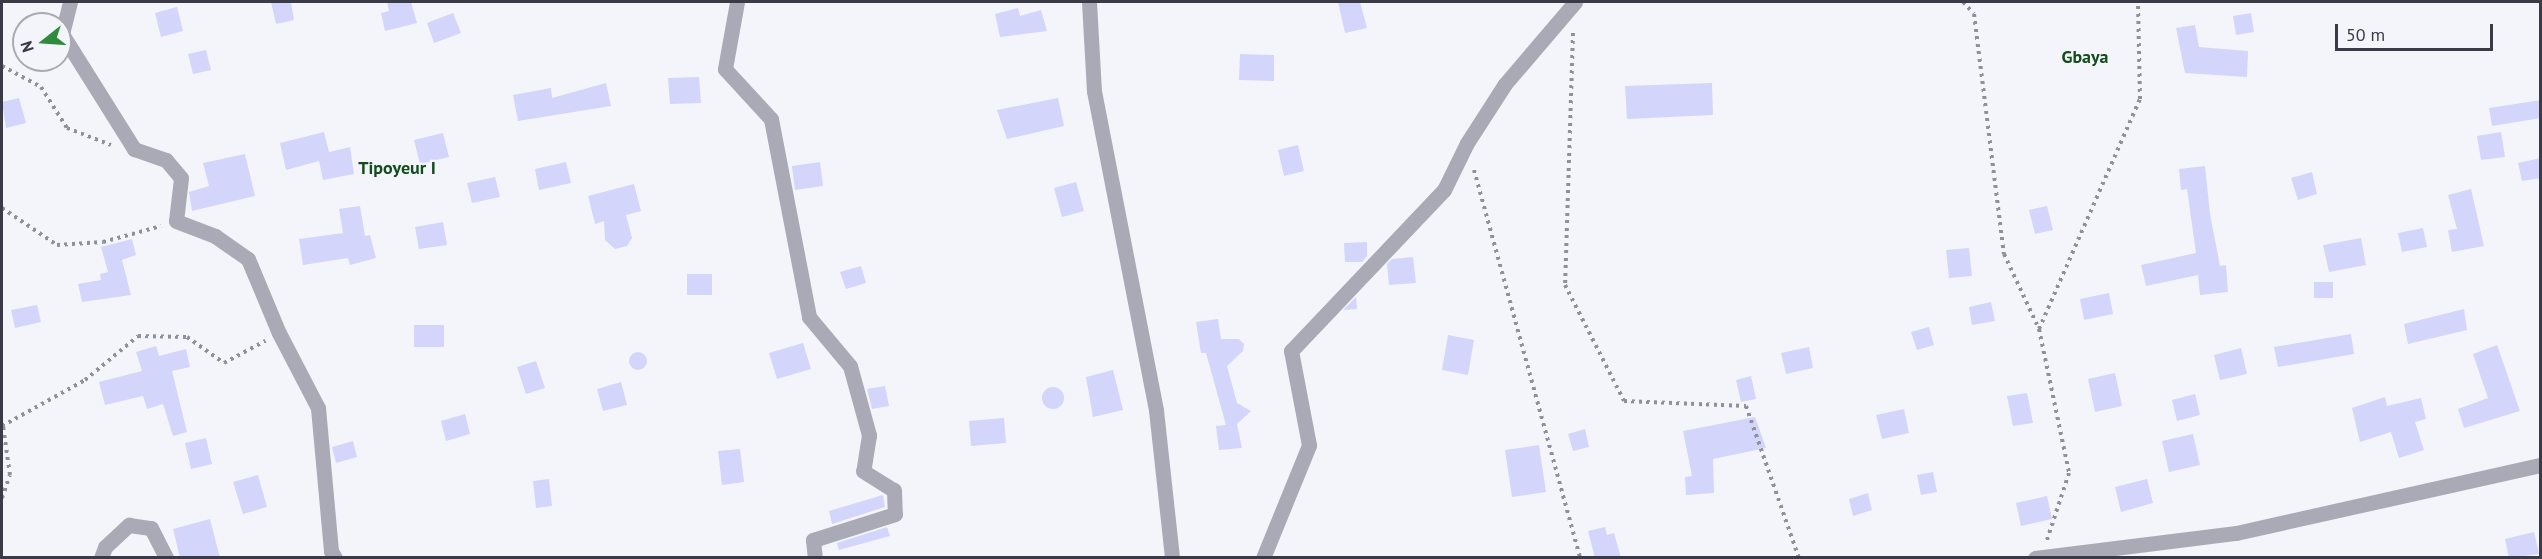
<!DOCTYPE html>
<style>
body{margin:0}
#map{position:relative;width:2542px;height:559px;overflow:hidden;background:#f4f5fa;font-family:"PT Sans",sans-serif}
div>[style]{position:absolute}
.building>*{inset:0;background:#d4d5fa}
.round{border-radius:50%}
.path>*{height:4px;margin-top:-2px;transform-origin:0;background:repeating-linear-gradient(90deg,#8f9099 0 3px,transparent 0 7.5px)}
.street>*{height:15px;margin:-7.5px;padding:0 7.5px;transform-origin:7.5px;border-radius:7.5px;background:#a9aab6}
span{translate:-50% -50%;white-space:nowrap;text-align:center;line-height:1.15;-webkit-text-stroke:4.5px #f4f5fa;paint-order:stroke}
.neighbourhood-label{font-size:18px;color:#124e1c;font-weight:700}
.frame{position:absolute;inset:0;border:3px solid #3b3b47;pointer-events:none}
.north{position:absolute;left:12px;top:12px;width:60px;height:60px;box-sizing:border-box;background:#f4f5fa;border:2px solid #aaabb2;border-radius:50%;rotate:253deg;font-size:16px;font-weight:700;line-height:24px;text-align:center;color:#3b3b47}
.north::after{content:'';display:block;margin:auto;width:21px;height:27px;background:#2e8b3c;clip-path:polygon(50% 0,100% 100%,50% 72%,0 100%)}
.scale{position:absolute;left:2335px;top:24px;width:158px;height:27px;box-sizing:border-box;border:3px solid #3b3b47;border-top:0;padding-left:8px;font-size:18px;line-height:21px;white-space:nowrap;color:#3b3b47;-webkit-text-stroke:4px #f4f5fa;paint-order:stroke}
</style>
<div id="map">
<div class="building">
<i style="clip-path:polygon(271px 2px,291px 2px,294px 20px,276px 24px)"></i>
<i style="clip-path:polygon(387px 2px,411px 2px,417px 23px,385px 31px,381px 13px,389px 11px)"></i>
<i style="clip-path:polygon(1338px 2px,1360px 2px,1367px 28px,1345px 33px)"></i>
<i style="clip-path:polygon(177px 7px,183px 31px,161px 37px,155px 13px)"></i>
<i style="clip-path:polygon(1018px 8px,1020px 16px,1041px 10px,1047px 31px,1000px 37px,995px 14px)"></i>
<i style="clip-path:polygon(453px 13px,461px 33px,434px 43px,427px 23px)"></i>
<i style="clip-path:polygon(2251px 13px,2254px 32px,2236px 35px,2233px 16px)"></i>
<i style="clip-path:polygon(2195px 25px,2199px 47px,2248px 51px,2247px 77px,2185px 73px,2176px 28px)"></i>
<i style="clip-path:polygon(206px 50px,211px 70px,193px 74px,188px 54px)"></i>
<i style="clip-path:polygon(1240px 54px,1274px 55px,1274px 81px,1239px 80px)"></i>
<i style="clip-path:polygon(699px 77px,701px 103px,670px 104px,668px 78px)"></i>
<i style="clip-path:polygon(606px 83px,611px 106px,518px 121px,513px 95px,551px 88px,552px 98px)"></i>
<i style="clip-path:polygon(1712px 83px,1713px 115px,1627px 119px,1625px 86px)"></i>
<i style="clip-path:polygon(19px 98px,26px 123px,6px 128px,2px 102px)"></i>
<i style="clip-path:polygon(1058px 98px,1064px 126px,1007px 139px,997px 110px)"></i>
<i style="clip-path:polygon(2541px 100px,2541px 118px,2492px 126px,2489px 108px)"></i>
<i style="clip-path:polygon(324px 132px,329px 152px,350px 147px,354px 174px,323px 180px,319px 161px,286px 170px,280px 143px)"></i>
<i style="clip-path:polygon(2501px 132px,2505px 157px,2481px 160px,2477px 136px)"></i>
<i style="clip-path:polygon(443px 133px,449px 157px,420px 164px,414px 140px)"></i>
<i style="clip-path:polygon(1298px 145px,1304px 171px,1284px 176px,1278px 150px)"></i>
<i style="clip-path:polygon(245px 154px,255px 196px,192px 211px,189px 192px,209px 186px,203px 163px)"></i>
<i style="clip-path:polygon(2541px 158px,2541px 178px,2522px 181px,2518px 163px)"></i>
<i style="clip-path:polygon(566px 162px,571px 183px,539px 190px,535px 169px)"></i>
<i style="clip-path:polygon(820px 162px,823px 186px,795px 190px,792px 166px)"></i>
<i style="clip-path:polygon(2205px 166px,2210px 214px,2220px 266px,2226px 265px,2228px 292px,2200px 295px,2198px 275px,2146px 286px,2141px 265px,2196px 253px,2187px 189px,2181px 190px,2179px 169px)"></i>
<i style="clip-path:polygon(2312px 172px,2317px 194px,2298px 200px,2291px 178px)"></i>
<i style="clip-path:polygon(495px 177px,500px 197px,472px 203px,467px 183px)"></i>
<i style="clip-path:polygon(1076px 182px,1084px 211px,1062px 217px,1054px 188px)"></i>
<i style="clip-path:polygon(634px 184px,641px 211px,626px 215px,632px 238px,627px 246px,615px 249px,605px 240px,604px 221px,595px 224px,588px 196px)"></i>
<i style="clip-path:polygon(2471px 189px,2484px 246px,2452px 252px,2448px 230px,2457px 229px,2448px 195px)"></i>
<i style="clip-path:polygon(360px 206px,365px 236px,370px 235px,376px 258px,350px 265px,348px 258px,303px 265px,299px 239px,343px 233px,339px 209px)"></i>
<i style="clip-path:polygon(2047px 206px,2053px 230px,2035px 234px,2029px 210px)"></i>
<i style="clip-path:polygon(443px 222px,447px 245px,419px 249px,415px 227px)"></i>
<i style="clip-path:polygon(2423px 228px,2427px 247px,2402px 252px,2398px 233px)"></i>
<i style="clip-path:polygon(2361px 238px,2366px 265px,2329px 272px,2323px 245px)"></i>
<i style="clip-path:polygon(132px 239px,136px 255px,122px 260px,131px 295px,82px 302px,78px 284px,101px 280px,100px 274px,108px 272px,101px 247px)"></i>
<i style="clip-path:polygon(1367px 242px,1367px 256px,1362px 262px,1345px 262px,1344px 243px)"></i>
<i style="clip-path:polygon(1969px 248px,1972px 276px,1949px 278px,1946px 250px)"></i>
<i style="clip-path:polygon(1413px 257px,1416px 283px,1389px 285px,1387px 264px,1392px 259px)"></i>
<i style="clip-path:polygon(861px 266px,866px 283px,846px 289px,840px 272px)"></i>
<i style="clip-path:polygon(687px 274px,712px 274px,712px 295px,687px 295px)"></i>
<i style="clip-path:polygon(2314px 282px,2333px 282px,2333px 298px,2314px 298px)"></i>
<i style="clip-path:polygon(2109px 293px,2113px 314px,2084px 320px,2080px 299px)"></i>
<i style="clip-path:polygon(1356px 297px,1357px 309px,1343px 310px)"></i>
<i style="clip-path:polygon(1991px 302px,1995px 321px,1972px 325px,1969px 307px)"></i>
<i style="clip-path:polygon(37px 305px,41px 322px,15px 328px,11px 310px)"></i>
<i style="clip-path:polygon(2464px 309px,2467px 330px,2408px 344px,2404px 324px)"></i>
<i style="clip-path:polygon(1218px 319px,1221px 339px,1239px 339px,1244px 344px,1243px 351px,1227px 366px,1237px 403px,1251px 411px,1237px 424px,1242px 448px,1219px 450px,1216px 426px,1226px 425px,1206px 353px,1201px 353px,1196px 322px)"></i>
<i style="clip-path:polygon(414px 325px,444px 325px,444px 347px,414px 347px)"></i>
<i style="clip-path:polygon(1929px 327px,1934px 345px,1917px 350px,1911px 332px)"></i>
<i style="clip-path:polygon(2351px 334px,2354px 354px,2278px 367px,2274px 347px)"></i>
<i style="clip-path:polygon(1448px 335px,1474px 340px,1468px 375px,1442px 370px)"></i>
<i style="clip-path:polygon(803px 343px,811px 369px,777px 379px,769px 353px)"></i>
<i style="clip-path:polygon(2497px 345px,2520px 411px,2464px 428px,2458px 409px,2488px 398px,2473px 354px)"></i>
<i style="clip-path:polygon(156px 346px,159px 356px,186px 349px,190px 367px,172px 371px,187px 432px,173px 436px,163px 404px,147px 409px,143px 396px,105px 405px,99px 382px,142px 371px,136px 352px)"></i>
<i style="clip-path:polygon(1809px 347px,1813px 368px,1786px 374px,1781px 353px)"></i>
<i style="clip-path:polygon(2241px 348px,2247px 374px,2220px 380px,2214px 355px)"></i>
<i class="round" style="left:629px;top:352px;width:18px;height:18px"></i>
<i style="clip-path:polygon(536px 361px,545px 388px,526px 394px,517px 367px)"></i>
<i style="clip-path:polygon(1113px 370px,1123px 410px,1093px 417px,1086px 377px)"></i>
<i style="clip-path:polygon(2115px 373px,2122px 406px,2095px 412px,2088px 379px)"></i>
<i style="clip-path:polygon(1751px 376px,1756px 399px,1741px 402px,1736px 380px)"></i>
<i style="clip-path:polygon(621px 382px,627px 405px,603px 411px,597px 389px)"></i>
<i style="clip-path:polygon(885px 386px,889px 406px,872px 409px,867px 389px)"></i>
<i class="round" style="left:1042px;top:387px;width:22px;height:22px"></i>
<i style="clip-path:polygon(2027px 393px,2033px 423px,2013px 426px,2007px 396px)"></i>
<i style="clip-path:polygon(2195px 394px,2200px 415px,2177px 421px,2172px 400px)"></i>
<i style="clip-path:polygon(2385px 397px,2387px 406px,2421px 398px,2426px 419px,2415px 422px,2424px 450px,2399px 458px,2391px 432px,2360px 442px,2352px 408px)"></i>
<i style="clip-path:polygon(1904px 409px,1909px 433px,1882px 439px,1876px 415px)"></i>
<i style="clip-path:polygon(465px 414px,470px 434px,446px 441px,441px 421px)"></i>
<i style="clip-path:polygon(1755px 417px,1766px 448px,1713px 459px,1714px 493px,1686px 495px,1685px 477px,1692px 476px,1683px 431px)"></i>
<i style="clip-path:polygon(1004px 418px,1006px 443px,971px 446px,969px 421px)"></i>
<i style="clip-path:polygon(1585px 429px,1589px 447px,1573px 451px,1568px 434px)"></i>
<i style="clip-path:polygon(2193px 434px,2200px 465px,2169px 472px,2162px 441px)"></i>
<i style="clip-path:polygon(206px 438px,212px 464px,191px 469px,185px 443px)"></i>
<i style="clip-path:polygon(353px 441px,357px 457px,336px 463px,332px 447px)"></i>
<i style="clip-path:polygon(1539px 445px,1546px 492px,1512px 497px,1505px 450px)"></i>
<i style="clip-path:polygon(740px 449px,744px 482px,722px 485px,718px 451px)"></i>
<i style="clip-path:polygon(1933px 472px,1937px 492px,1921px 495px,1917px 475px)"></i>
<i style="clip-path:polygon(258px 475px,267px 507px,243px 514px,233px 482px)"></i>
<i style="clip-path:polygon(549px 479px,552px 506px,536px 508px,533px 481px)"></i>
<i style="clip-path:polygon(2147px 479px,2153px 503px,2121px 512px,2115px 487px)"></i>
<i style="clip-path:polygon(1868px 493px,1872px 510px,1853px 516px,1849px 499px)"></i>
<i style="clip-path:polygon(883px 495px,885px 507px,832px 524px,829px 511px)"></i>
<i style="clip-path:polygon(2047px 496px,2052px 519px,2021px 526px,2016px 503px)"></i>
<i style="clip-path:polygon(210px 519px,220px 558px,180px 558px,173px 529px)"></i>
<i style="clip-path:polygon(887px 527px,890px 536px,839px 550px,837px 543px)"></i>
<i style="clip-path:polygon(1605px 527px,1607px 535px,1614px 533px,1621px 558px,1595px 558px,1588px 531px)"></i>
<i style="clip-path:polygon(2534px 532px,2539px 554px,2509px 558px,2505px 539px)"></i>
</div>
<div class="path">
<i style="left:1963px;top:2px;width:16px;rotate:47deg"></i>
<i style="left:1974px;top:14px;width:242px;rotate:82.9deg"></i>
<i style="left:2004px;top:254px;width:83px;rotate:65deg"></i>
<i style="left:2039px;top:329px;width:147px;rotate:78.2deg"></i>
<i style="left:2069px;top:473px;width:71px;rotate:108.2deg"></i>
<i style="left:1573px;top:33px;width:252px;rotate:91.8deg"></i>
<i style="left:1565px;top:285px;width:130px;rotate:63deg"></i>
<i style="left:1624px;top:401px;width:122px;rotate:2.3deg"></i>
<i style="left:1746px;top:406px;width:161px;rotate:70.8deg"></i>
<i style="left:2px;top:66px;width:44px;rotate:28.3deg"></i>
<i style="left:41px;top:87px;width:49px;rotate:57.6deg"></i>
<i style="left:67px;top:128px;width:47px;rotate:21.1deg"></i>
<i style="left:1474px;top:170px;width:402px;rotate:74.7deg"></i>
<i style="left:2px;top:208px;width:66px;rotate:33.9deg"></i>
<i style="left:57px;top:245px;width:46px;rotate:-3.7deg"></i>
<i style="left:103px;top:242px;width:60px;rotate:-15.4deg"></i>
<i style="left:2039px;top:329px;width:251px;rotate:-66.3deg"></i>
<i style="left:2140px;top:99px;width:97px;rotate:-91.2deg"></i>
<i style="left:2px;top:426px;width:95px;rotate:-29deg"></i>
<i style="left:85px;top:380px;width:69px;rotate:-39.7deg"></i>
<i style="left:138px;top:336px;width:49px;rotate:1.2deg"></i>
<i style="left:187px;top:337px;width:45px;rotate:35.1deg"></i>
<i style="left:224px;top:363px;width:47px;rotate:-28.2deg"></i>
<i style="left:2px;top:498px;width:24px;rotate:-71deg"></i>
<i style="left:10px;top:475px;width:49px;rotate:-98.1deg"></i>
</div>
<div class="street">
<i style="left:70px;top:2px;width:33px;rotate:104deg"></i>
<i style="left:62px;top:34px;width:136px;rotate:57.9deg"></i>
<i style="left:134px;top:149px;width:34px;rotate:19deg"></i>
<i style="left:166px;top:160px;width:23px;rotate:50deg"></i>
<i style="left:181px;top:178px;width:43px;rotate:96.6deg"></i>
<i style="left:176px;top:221px;width:42px;rotate:21deg"></i>
<i style="left:215px;top:236px;width:40px;rotate:34.9deg"></i>
<i style="left:248px;top:259px;width:80px;rotate:67.3deg"></i>
<i style="left:279px;top:333px;width:85px;rotate:62.5deg"></i>
<i style="left:318px;top:408px;width:144px;rotate:84.8deg"></i>
<i style="left:331px;top:551px;width:8px;rotate:60deg"></i>
<i style="left:737px;top:2px;width:68px;rotate:100.2deg"></i>
<i style="left:725px;top:69px;width:68px;rotate:47.4deg"></i>
<i style="left:771px;top:119px;width:202px;rotate:79.1deg"></i>
<i style="left:809px;top:317px;width:64px;rotate:50.1deg"></i>
<i style="left:850px;top:366px;width:72px;rotate:74.6deg"></i>
<i style="left:869px;top:435px;width:36px;rotate:99deg"></i>
<i style="left:863px;top:471px;width:36px;rotate:32deg"></i>
<i style="left:894px;top:490px;width:24px;rotate:88deg"></i>
<i style="left:895px;top:514px;width:86px;rotate:162.4deg"></i>
<i style="left:813px;top:540px;width:18px;rotate:84deg"></i>
<i style="left:1089px;top:2px;width:89px;rotate:86.8deg"></i>
<i style="left:1094px;top:91px;width:325px;rotate:79deg"></i>
<i style="left:1156px;top:410px;width:149px;rotate:83.8deg"></i>
<i style="left:101px;top:558px;width:12px;rotate:-70deg"></i>
<i style="left:105px;top:547px;width:33px;rotate:-43deg"></i>
<i style="left:129px;top:525px;width:22px;rotate:8deg"></i>
<i style="left:151px;top:528px;width:34px;rotate:63deg"></i>
<i style="left:1263px;top:558px;width:122px;rotate:-67.8deg"></i>
<i style="left:1309px;top:445px;width:96px;rotate:-100.8deg"></i>
<i style="left:1291px;top:351px;width:222px;rotate:-46.5deg"></i>
<i style="left:1444px;top:190px;width:52px;rotate:-63.9deg"></i>
<i style="left:1467px;top:143px;width:70px;rotate:-57.2deg"></i>
<i style="left:1505px;top:84px;width:108px;rotate:-49.5deg"></i>
<i style="left:2035px;top:558px;width:203px;rotate:-7.1deg"></i>
<i style="left:2236px;top:533px;width:312px;rotate:-12.6deg"></i>
</div>
<div class="neighbourhood-label">
<span style="left:2085px;top:57px">Gbaya</span>
<span style="left:397px;top:168px">Tipoyeur I</span>
</div>
<div class="frame"></div>
<div class="north">N</div>
<div class="scale">50 m</div>
</div>
